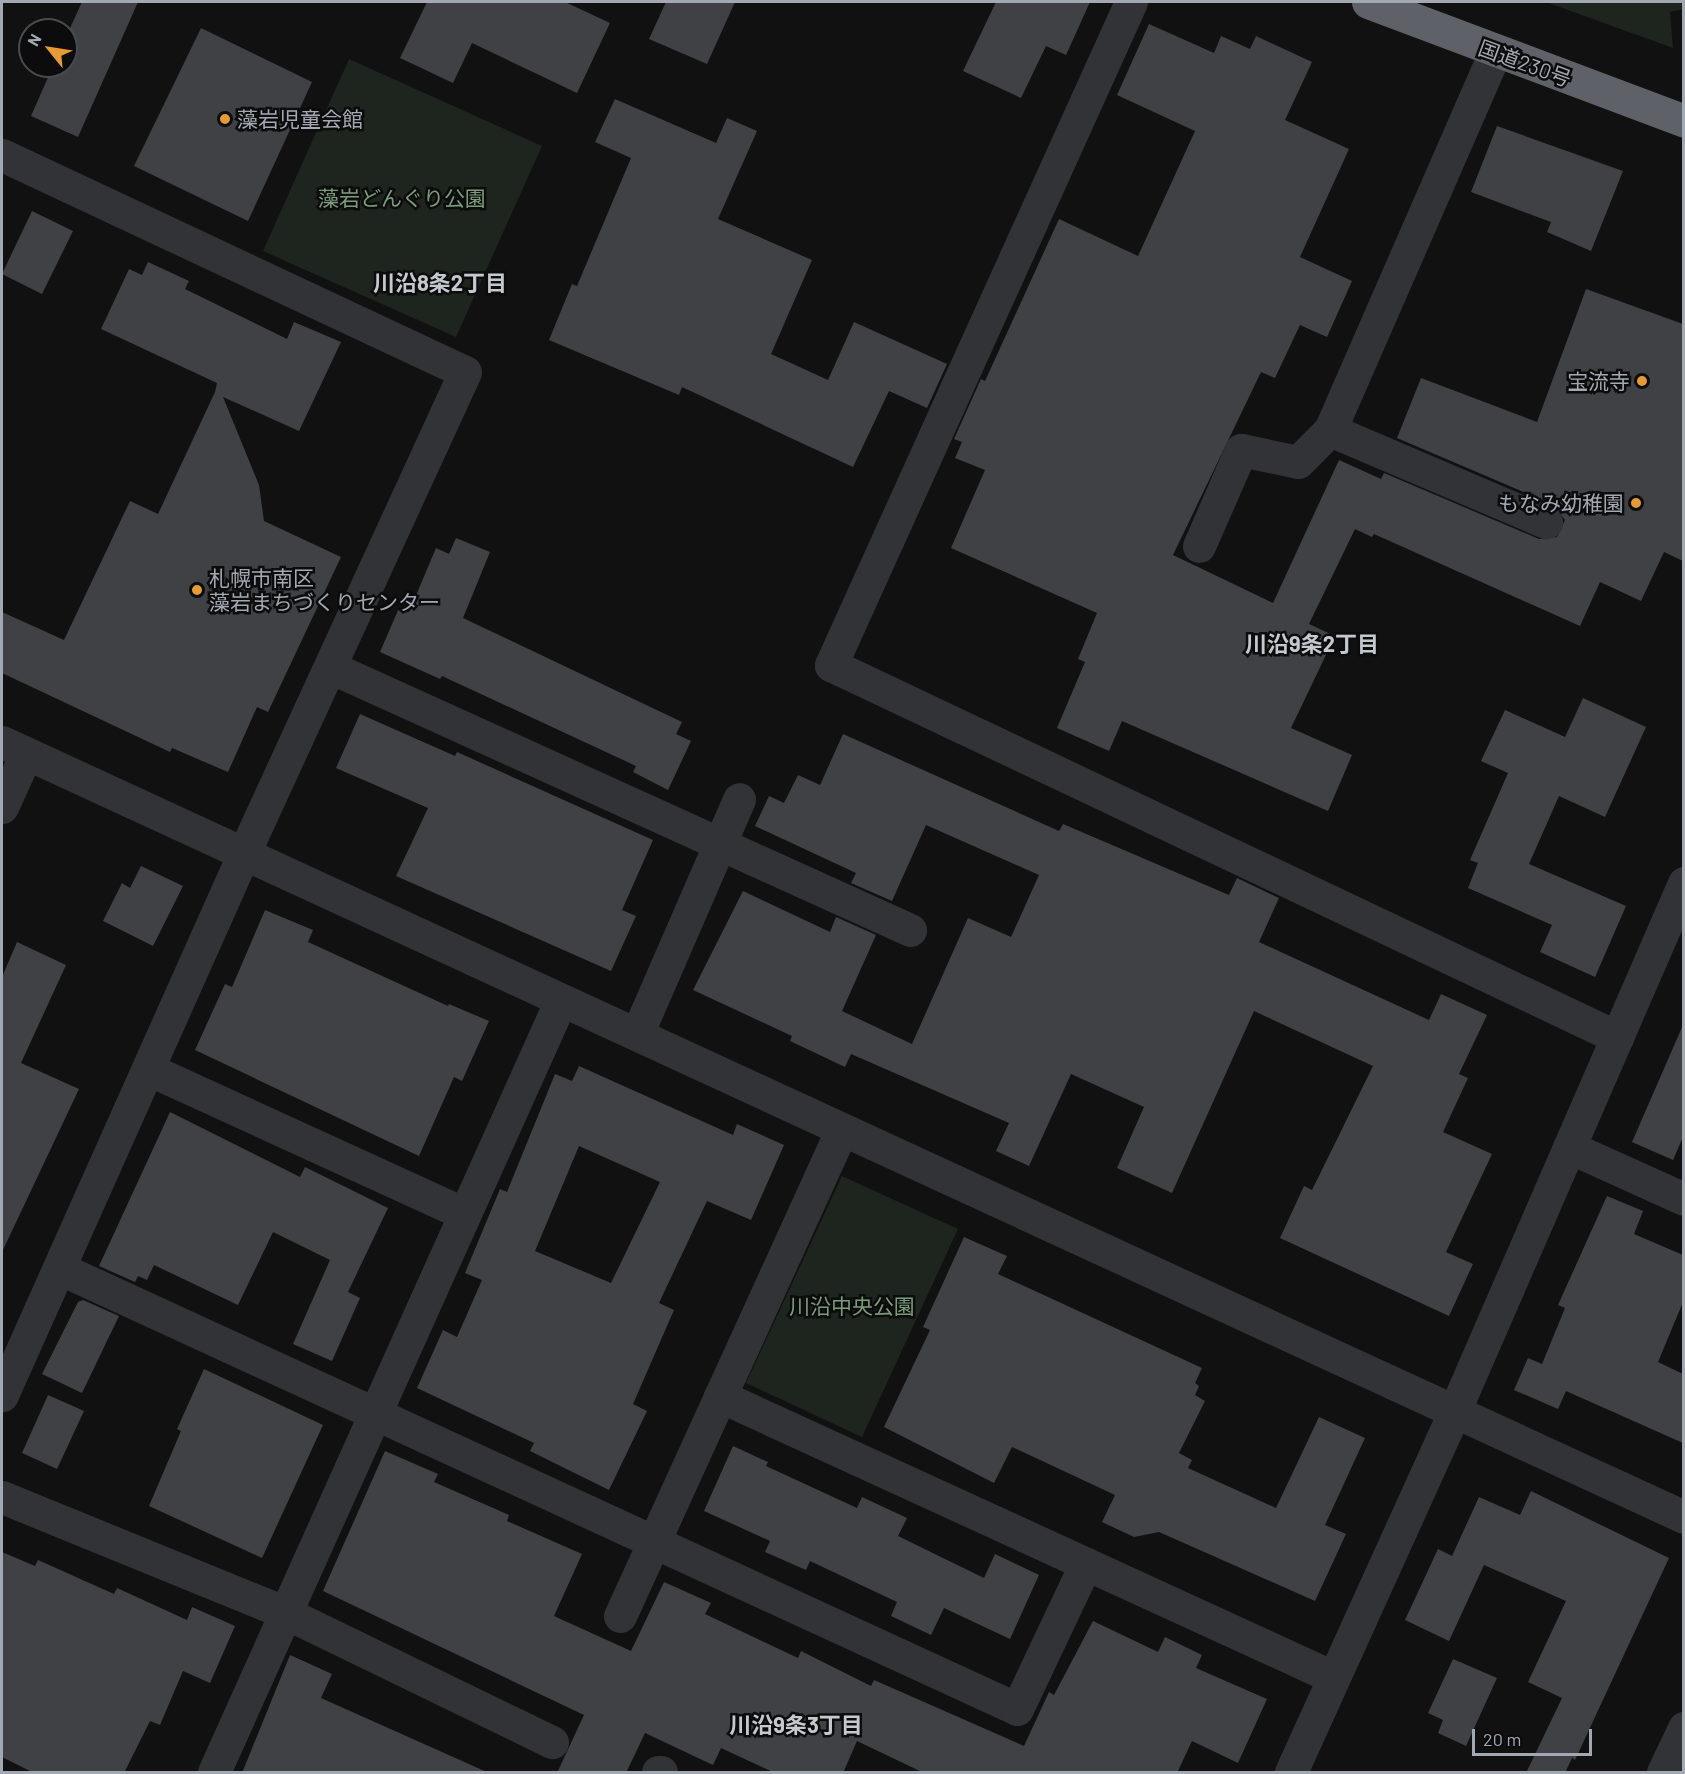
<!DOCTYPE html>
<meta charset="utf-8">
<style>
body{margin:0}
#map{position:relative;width:1685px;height:1774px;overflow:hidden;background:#111112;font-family:Barlow,"Noto Sans JP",sans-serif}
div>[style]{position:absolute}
.green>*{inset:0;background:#1d251e}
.building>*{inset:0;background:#404145}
.street>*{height:33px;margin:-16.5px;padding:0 16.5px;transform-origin:16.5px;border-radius:16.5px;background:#323337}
.highway>*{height:33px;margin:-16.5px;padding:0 16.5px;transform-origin:16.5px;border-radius:16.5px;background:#5e6268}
.dots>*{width:16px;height:16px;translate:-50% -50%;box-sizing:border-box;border:3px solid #0c0c0d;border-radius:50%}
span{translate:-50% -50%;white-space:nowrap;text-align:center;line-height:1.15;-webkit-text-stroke:5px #0c0c0d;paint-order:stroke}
.street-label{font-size:21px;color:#a3a9b2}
.poi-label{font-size:21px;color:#a3a9b2}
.left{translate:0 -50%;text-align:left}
.right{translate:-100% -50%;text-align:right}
.park-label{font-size:21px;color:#7c9d7b}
.neighbourhood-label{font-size:22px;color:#c4c8cf;font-weight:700}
.frame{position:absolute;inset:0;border:3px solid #a3a9b2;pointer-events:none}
.north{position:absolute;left:18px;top:18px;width:60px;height:60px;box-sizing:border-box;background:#0c0c0d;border:2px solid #484b4f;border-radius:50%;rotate:300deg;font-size:16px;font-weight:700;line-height:24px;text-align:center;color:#a3a9b2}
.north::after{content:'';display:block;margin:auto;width:21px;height:27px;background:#e79a34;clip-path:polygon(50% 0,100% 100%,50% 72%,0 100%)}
.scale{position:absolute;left:1472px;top:1729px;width:120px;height:27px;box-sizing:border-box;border:3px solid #a3a9b2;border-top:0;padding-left:8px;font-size:18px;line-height:21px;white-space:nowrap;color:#a3a9b2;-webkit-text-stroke:4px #0c0c0d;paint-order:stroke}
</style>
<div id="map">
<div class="green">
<i style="clip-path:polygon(1546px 2px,1683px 2px,1683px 9px,1670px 12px,1673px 48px)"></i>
<i style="clip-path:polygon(349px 59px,542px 146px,456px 337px,263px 251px)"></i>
<i style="clip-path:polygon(842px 1176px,958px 1229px,862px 1437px,746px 1383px)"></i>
</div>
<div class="building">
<i style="clip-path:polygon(82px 2px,138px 2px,78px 137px,31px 116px,53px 66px,66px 66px,66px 37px)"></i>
<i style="clip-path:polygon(427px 2px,565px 2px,610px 23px,577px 93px,472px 43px,453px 83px,400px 58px)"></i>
<i style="clip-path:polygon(666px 2px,735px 2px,707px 64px,649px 39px)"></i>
<i style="clip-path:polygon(996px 2px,1090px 2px,1066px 55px,1046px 46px,1021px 98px,963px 71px)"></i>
<i style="clip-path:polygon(1149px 24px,1214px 53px,1221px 36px,1250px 49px,1256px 36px,1312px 62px,1285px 120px,1349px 149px,1300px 257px,1352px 281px,1327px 337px,1300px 325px,1275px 378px,1261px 372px,1173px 555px,1273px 603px,1339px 460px,1381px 479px,1384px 473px,1539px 539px,1557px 537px,1565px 520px,1554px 505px,1397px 438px,1421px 378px,1537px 422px,1586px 289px,1683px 324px,1683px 561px,1664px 552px,1641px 601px,1600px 582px,1580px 626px,1374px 534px,1372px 537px,1355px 529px,1309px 624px,1335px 636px,1291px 728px,1352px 755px,1328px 811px,1122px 721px,1109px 751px,1057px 728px,1085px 662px,1078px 659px,1097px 613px,951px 548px,985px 470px,955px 458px,962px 442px,954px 439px,981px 379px,985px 381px,1059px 219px,1138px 256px,1195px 131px,1117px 95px)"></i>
<i style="clip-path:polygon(201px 28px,312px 82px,248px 221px,134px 166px)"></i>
<i style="clip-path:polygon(615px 99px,716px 143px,727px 118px,757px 131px,718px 219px,812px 260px,771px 354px,828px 380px,854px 322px,947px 364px,927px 408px,889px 391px,853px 467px,682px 387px,679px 395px,549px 340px,572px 284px,577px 286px,631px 158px,595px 142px)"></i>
<i style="clip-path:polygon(1497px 126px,1623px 171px,1591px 251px,1547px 232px,1551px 222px,1471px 192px)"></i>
<i style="clip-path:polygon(32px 211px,73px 231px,42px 294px,2px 274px)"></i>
<i style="clip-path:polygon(148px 262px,189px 281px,185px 289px,287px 339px,294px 322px,341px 342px,299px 431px,223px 397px,259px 485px,264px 521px,341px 557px,268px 712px,257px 707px,228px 772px,172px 748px,170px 752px,2px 673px,2px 612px,64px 640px,130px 501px,158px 514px,215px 392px,217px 383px,101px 329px,129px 269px,142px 275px)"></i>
<i style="clip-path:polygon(456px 538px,490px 552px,463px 618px,682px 722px,676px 734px,691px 741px,668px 790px,633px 772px,636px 766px,442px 676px,440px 679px,380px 652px,399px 608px,409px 612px,436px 548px,449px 554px)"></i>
<i style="clip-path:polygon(1583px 698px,1646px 727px,1605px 817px,1559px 796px,1529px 864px,1626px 906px,1595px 977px,1540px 952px,1552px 925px,1468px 888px,1478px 863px,1470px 860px,1508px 773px,1481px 761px,1505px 710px,1565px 737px)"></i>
<i style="clip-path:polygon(360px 714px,455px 756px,457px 752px,653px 840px,622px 910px,636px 916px,611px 971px,396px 876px,428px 808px,336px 768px)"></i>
<i style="clip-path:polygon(843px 734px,1059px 831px,1063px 824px,1229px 895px,1237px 878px,1279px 898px,1259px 942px,1429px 1020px,1441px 994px,1487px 1015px,1459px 1074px,1468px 1078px,1443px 1132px,1492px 1154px,1446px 1252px,1473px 1264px,1449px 1316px,1280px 1238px,1304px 1186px,1312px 1190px,1373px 1066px,1254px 1011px,1172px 1193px,1117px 1168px,1144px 1107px,1071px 1074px,1029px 1166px,996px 1151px,1009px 1123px,851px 1054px,845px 1067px,790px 1041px,792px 1036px,693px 990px,743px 891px,830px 932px,836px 917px,876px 935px,842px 1011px,912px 1044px,968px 918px,1011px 937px,1039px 875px,926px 825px,892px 901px,851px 883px,856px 873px,755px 826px,769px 796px,784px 803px,798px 775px,820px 785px)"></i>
<i style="clip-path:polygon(141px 866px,183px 886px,153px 946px,103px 921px,122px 883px,130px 888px)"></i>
<i style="clip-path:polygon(265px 910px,313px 930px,308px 942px,448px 1006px,449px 1004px,489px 1021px,462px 1081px,454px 1077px,419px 1156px,195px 1050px,225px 984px,232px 987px)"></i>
<i style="clip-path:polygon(17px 942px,66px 965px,21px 1063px,79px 1089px,2px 1252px,2px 977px)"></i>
<i style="clip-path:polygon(1683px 1025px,1683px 1137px,1673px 1160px,1632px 1142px)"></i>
<i style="clip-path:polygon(evenodd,579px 1066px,733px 1135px,737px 1124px,784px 1145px,751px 1220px,707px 1201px,659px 1303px,674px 1310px,633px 1404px,647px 1411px,609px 1490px,530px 1451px,534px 1443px,417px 1388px,443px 1330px,457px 1337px,482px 1280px,465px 1273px,500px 1189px,507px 1192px,555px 1074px,572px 1081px,579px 1066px,579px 1146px,660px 1182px,611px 1283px,535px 1251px,579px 1146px)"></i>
<i style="clip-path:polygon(170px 1112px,300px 1177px,305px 1167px,388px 1208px,348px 1292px,360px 1298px,332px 1361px,293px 1344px,330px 1260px,273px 1232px,238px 1305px,154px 1265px,147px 1280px,138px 1276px,135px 1282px,99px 1266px)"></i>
<i style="clip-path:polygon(1607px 1196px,1643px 1211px,1634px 1234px,1683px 1255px,1683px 1302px,1658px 1362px,1683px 1374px,1683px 1443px,1566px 1391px,1558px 1409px,1514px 1390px,1528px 1358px,1542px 1364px,1565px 1308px,1558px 1305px)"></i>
<i style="clip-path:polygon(964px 1237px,1007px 1256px,998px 1274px,1202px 1368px,1195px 1383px,1199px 1386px,1195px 1395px,1205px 1401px,1179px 1453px,1192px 1460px,1188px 1468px,1276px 1508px,1319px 1417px,1365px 1438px,1325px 1525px,1346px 1534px,1315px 1601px,1159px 1532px,1134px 1537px,1102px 1522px,1115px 1495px,1012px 1447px,994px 1483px,884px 1427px,930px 1330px,923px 1327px)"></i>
<i style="clip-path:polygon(83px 1300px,119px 1316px,82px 1393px,42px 1374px,78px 1302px)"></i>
<i style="clip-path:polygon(204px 1369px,323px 1425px,262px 1558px,149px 1506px,181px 1431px,177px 1429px)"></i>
<i style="clip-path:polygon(48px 1395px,84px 1411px,57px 1469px,22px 1453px)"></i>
<i style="clip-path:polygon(733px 1446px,768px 1462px,766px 1466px,857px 1508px,862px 1497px,907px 1518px,898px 1536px,984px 1578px,995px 1554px,1039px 1575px,1010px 1639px,944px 1608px,931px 1635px,891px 1616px,897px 1602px,810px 1561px,806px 1570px,765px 1552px,770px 1541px,704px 1511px)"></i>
<i style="clip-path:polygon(385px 1451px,438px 1474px,434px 1482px,509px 1515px,507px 1521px,582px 1554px,554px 1616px,631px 1651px,664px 1582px,711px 1603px,705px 1614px,798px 1658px,801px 1651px,871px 1686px,874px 1680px,1024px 1746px,1049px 1692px,1054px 1695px,1093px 1621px,1158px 1652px,1165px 1637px,1202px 1655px,1196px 1668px,1267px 1699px,1238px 1763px,1192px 1741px,1177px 1773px,924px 1773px,857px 1741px,843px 1773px,775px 1773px,721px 1748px,713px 1765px,645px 1733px,626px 1773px,557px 1773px,584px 1715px,323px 1591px)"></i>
<i style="clip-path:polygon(1531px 1491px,1669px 1558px,1575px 1760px,1572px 1758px,1565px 1773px,1526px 1773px,1562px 1698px,1528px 1682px,1566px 1601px,1484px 1565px,1449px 1641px,1405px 1620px,1438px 1549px,1452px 1556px,1479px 1497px,1520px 1515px)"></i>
<i style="clip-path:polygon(2px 1552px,35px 1566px,38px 1560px,114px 1594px,117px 1588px,187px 1620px,192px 1607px,235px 1626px,210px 1683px,183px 1671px,160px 1725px,150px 1721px,124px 1773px,34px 1773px,2px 1757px)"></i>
<i style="clip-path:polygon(290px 1655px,332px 1674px,321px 1698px,489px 1773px,242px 1773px)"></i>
<i style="clip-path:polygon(1453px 1659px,1497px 1678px,1466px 1746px,1438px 1733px,1443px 1720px,1428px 1713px)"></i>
</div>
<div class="street">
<i style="left:1131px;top:2px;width:728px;rotate:114.35deg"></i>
<i style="left:831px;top:665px;width:870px;rotate:25.33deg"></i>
<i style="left:2px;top:155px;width:511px;rotate:25.11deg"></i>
<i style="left:465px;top:372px;width:529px;rotate:114.68deg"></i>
<i style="left:244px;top:853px;width:594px;rotate:114.06deg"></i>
<i style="left:1330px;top:430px;width:235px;rotate:23.1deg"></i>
<i style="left:1199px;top:546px;width:105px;rotate:-66.4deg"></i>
<i style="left:1241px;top:450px;width:58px;rotate:11.9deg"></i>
<i style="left:1298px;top:462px;width:45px;rotate:-45deg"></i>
<i style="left:1330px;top:430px;width:412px;rotate:-66.4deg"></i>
<i style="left:330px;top:667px;width:637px;rotate:24.39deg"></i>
<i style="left:2px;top:742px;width:1852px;rotate:24.74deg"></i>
<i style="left:2px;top:807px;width:58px;rotate:-65.6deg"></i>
<i style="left:637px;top:1034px;width:256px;rotate:-66.5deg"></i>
<i style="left:148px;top:1069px;width:348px;rotate:24.6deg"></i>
<i style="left:1569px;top:1147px;width:126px;rotate:24.3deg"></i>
<i style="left:61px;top:1269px;width:1052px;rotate:24.71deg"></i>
<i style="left:1017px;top:1709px;width:161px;rotate:-64.7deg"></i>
<i style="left:720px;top:1396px;width:674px;rotate:24.63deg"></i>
<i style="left:2px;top:1497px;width:305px;rotate:22.2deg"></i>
<i style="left:284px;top:1612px;width:298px;rotate:25.9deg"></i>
<i style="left:620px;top:1616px;width:535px;rotate:-65.49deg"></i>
<i style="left:214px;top:1772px;width:846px;rotate:-65.8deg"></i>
<i style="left:658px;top:1772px;width:3px"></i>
<i style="left:1291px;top:1772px;width:395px;rotate:-65.6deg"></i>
<i style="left:1454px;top:1412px;width:577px;rotate:-66.5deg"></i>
<i style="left:1663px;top:1772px;width:49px;rotate:-64.5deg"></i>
</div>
<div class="highway">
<i style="left:1368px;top:2px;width:338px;rotate:20.6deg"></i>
</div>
<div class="dots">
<i style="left:225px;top:119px;background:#e79a34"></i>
<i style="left:1642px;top:381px;background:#e79a34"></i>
<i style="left:1636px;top:503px;background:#e79a34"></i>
<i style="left:197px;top:590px;background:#e79a34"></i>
</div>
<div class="street-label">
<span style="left:1525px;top:63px;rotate:20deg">国道230号</span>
</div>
<div class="poi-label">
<span class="left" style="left:237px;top:119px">藻岩児童会館</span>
<span class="right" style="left:1630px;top:381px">宝流寺</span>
<span class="right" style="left:1624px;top:503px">もなみ幼稚園</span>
<span class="left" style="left:209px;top:590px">札幌市南区<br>藻岩まちづくりセンター</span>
</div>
<div class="park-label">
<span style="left:402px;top:198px">藻岩どんぐり公園</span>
<span style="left:852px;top:1306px">川沿中央公園</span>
</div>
<div class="neighbourhood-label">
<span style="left:440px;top:283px">川沿8条2丁目</span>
<span style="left:1312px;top:644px">川沿9条2丁目</span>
<span style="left:796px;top:1725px">川沿9条3丁目</span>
</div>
<div class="frame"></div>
<div class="north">N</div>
<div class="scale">20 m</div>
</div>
